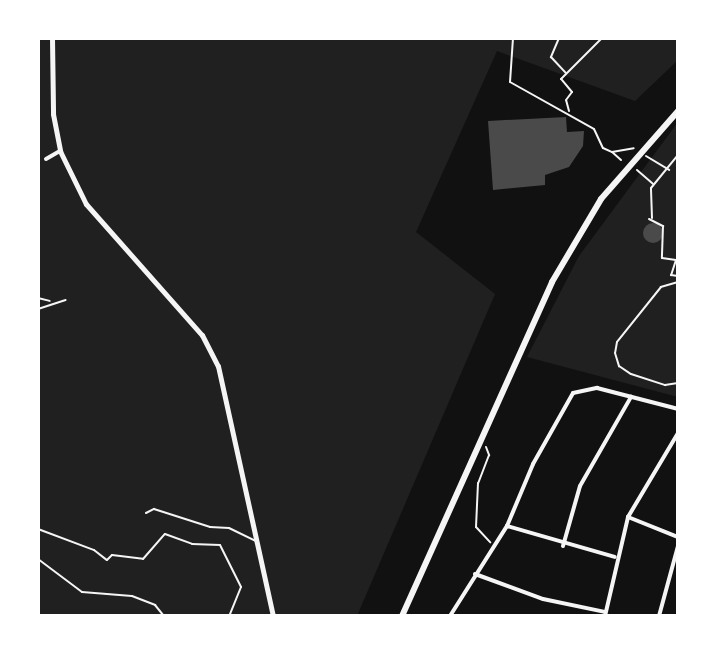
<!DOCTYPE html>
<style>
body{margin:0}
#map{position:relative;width:716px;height:654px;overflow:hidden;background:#111;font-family:Manrope,sans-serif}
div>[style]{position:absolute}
.green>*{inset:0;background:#202020}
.building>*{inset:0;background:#4a4a4a}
.round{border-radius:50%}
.path>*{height:2px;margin:-1px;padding:0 1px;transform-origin:1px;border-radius:1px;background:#f5f5f5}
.service>*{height:2px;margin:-1px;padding:0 1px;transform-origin:1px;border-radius:1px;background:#f5f5f5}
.minor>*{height:4px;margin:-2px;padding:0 2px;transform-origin:2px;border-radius:2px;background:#f5f5f5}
.tertiary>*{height:5px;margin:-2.5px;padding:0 2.5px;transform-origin:2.5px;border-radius:2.5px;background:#f5f5f5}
.primary>*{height:6px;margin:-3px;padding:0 3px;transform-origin:3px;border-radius:3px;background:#f5f5f5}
span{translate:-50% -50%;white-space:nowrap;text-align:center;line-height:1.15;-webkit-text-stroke:6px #fff;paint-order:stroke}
.frame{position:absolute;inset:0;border:40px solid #fff;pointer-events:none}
</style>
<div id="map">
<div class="green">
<i style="clip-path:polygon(38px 38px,678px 38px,678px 60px,635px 101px,497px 51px,416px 232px,495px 294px,357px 616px,38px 616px)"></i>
<i style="clip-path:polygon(678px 122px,678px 397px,527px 357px,579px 256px)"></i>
</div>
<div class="building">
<i style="clip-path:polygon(566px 117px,567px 132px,584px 131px,583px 146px,569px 167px,545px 175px,545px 185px,493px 190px,488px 121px)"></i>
<i class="round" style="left:643px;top:223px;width:20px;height:20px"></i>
</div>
<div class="path">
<i style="left:513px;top:38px;width:44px;rotate:93.9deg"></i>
<i style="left:510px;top:82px;width:96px;rotate:29.2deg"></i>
<i style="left:594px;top:129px;width:21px;rotate:65deg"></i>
<i style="left:603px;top:148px;width:10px;rotate:24deg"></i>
<i style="left:559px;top:38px;width:21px;rotate:113deg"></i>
<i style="left:551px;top:57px;width:22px;rotate:47deg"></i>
<i style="left:569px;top:111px;width:11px;rotate:-105deg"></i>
<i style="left:566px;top:100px;width:10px;rotate:-53deg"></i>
<i style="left:572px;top:92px;width:17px;rotate:-130deg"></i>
<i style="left:561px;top:79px;width:58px;rotate:-45deg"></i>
<i style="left:38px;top:143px;width:2px;rotate:90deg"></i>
<i style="left:646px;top:156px;width:27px;rotate:31deg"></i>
<i style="left:621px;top:160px;width:12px;rotate:-138deg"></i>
<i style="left:612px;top:152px;width:22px;rotate:-10deg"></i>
<i style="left:637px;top:170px;width:21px;rotate:41deg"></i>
<i style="left:652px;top:218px;width:30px;rotate:-92deg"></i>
<i style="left:651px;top:188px;width:43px;rotate:-50.7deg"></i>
<i style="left:649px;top:219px;width:16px;rotate:27deg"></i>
<i style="left:663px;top:226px;width:32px;rotate:92deg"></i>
<i style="left:662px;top:258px;width:14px;rotate:8deg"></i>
<i style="left:676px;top:260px;width:16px;rotate:108deg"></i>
<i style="left:671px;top:275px;width:7px;rotate:8deg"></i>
<i style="left:678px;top:282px;width:18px;rotate:164deg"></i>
<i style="left:661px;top:287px;width:70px;rotate:128.7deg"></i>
<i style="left:617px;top:342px;width:11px;rotate:100deg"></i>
<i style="left:615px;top:353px;width:14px;rotate:73deg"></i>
<i style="left:619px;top:366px;width:14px;rotate:34deg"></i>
<i style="left:631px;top:374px;width:36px;rotate:18deg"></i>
<i style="left:665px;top:385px;width:13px;rotate:-9deg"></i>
<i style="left:38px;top:298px;width:12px;rotate:14deg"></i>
<i style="left:38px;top:309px;width:29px;rotate:-18deg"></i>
<i style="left:486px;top:447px;width:9px;rotate:69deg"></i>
<i style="left:489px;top:455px;width:30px;rotate:111deg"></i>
<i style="left:478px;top:483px;width:44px;rotate:92.6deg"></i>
<i style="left:476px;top:527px;width:21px;rotate:47deg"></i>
<i style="left:38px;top:529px;width:60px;rotate:20.6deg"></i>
<i style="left:94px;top:550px;width:16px;rotate:38deg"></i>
<i style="left:107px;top:560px;width:7px;rotate:-45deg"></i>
<i style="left:112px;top:555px;width:31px;rotate:7deg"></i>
<i style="left:143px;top:559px;width:33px;rotate:-49deg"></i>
<i style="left:165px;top:534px;width:29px;rotate:20deg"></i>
<i style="left:192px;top:544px;width:28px;rotate:2deg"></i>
<i style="left:220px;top:545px;width:47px;rotate:63.4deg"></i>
<i style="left:241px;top:587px;width:31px;rotate:112deg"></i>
<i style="left:38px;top:559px;width:55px;rotate:36.9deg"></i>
<i style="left:82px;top:592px;width:50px;rotate:4.6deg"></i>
<i style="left:132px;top:596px;width:25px;rotate:21deg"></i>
<i style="left:155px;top:605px;width:14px;rotate:51deg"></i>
</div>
<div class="service">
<i style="left:146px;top:513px;width:9px;rotate:-27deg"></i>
<i style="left:154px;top:509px;width:59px;rotate:17.8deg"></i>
<i style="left:210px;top:527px;width:19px;rotate:3deg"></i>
<i style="left:229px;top:528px;width:30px;rotate:26deg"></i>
</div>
<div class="minor">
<i style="left:46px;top:159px;width:16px;rotate:-30deg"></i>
<i style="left:628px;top:517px;width:54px;rotate:21.8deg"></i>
<i style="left:507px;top:526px;width:112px;rotate:16deg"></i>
<i style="left:563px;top:546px;width:62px;rotate:-74.2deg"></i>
<i style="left:580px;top:486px;width:103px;rotate:-60.2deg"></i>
<i style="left:475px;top:574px;width:72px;rotate:20.2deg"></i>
<i style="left:543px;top:599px;width:63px;rotate:11.8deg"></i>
<i style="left:450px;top:616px;width:107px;rotate:-57.7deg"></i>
<i style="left:507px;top:526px;width:67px;rotate:-67.2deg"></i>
<i style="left:533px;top:464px;width:81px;rotate:-60.6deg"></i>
<i style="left:573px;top:393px;width:25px;rotate:-12deg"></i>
<i style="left:597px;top:388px;width:84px;rotate:14.5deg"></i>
<i style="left:605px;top:616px;width:102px;rotate:-76.9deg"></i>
<i style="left:628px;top:517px;width:98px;rotate:-59.2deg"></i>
<i style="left:659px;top:616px;width:73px;rotate:-74.8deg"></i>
</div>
<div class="tertiary">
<i style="left:52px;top:38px;width:76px;rotate:89.2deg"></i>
<i style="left:53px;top:114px;width:38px;rotate:79deg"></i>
<i style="left:60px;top:151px;width:59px;rotate:63.9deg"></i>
<i style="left:86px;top:204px;width:175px;rotate:48.5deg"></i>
<i style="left:202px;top:335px;width:35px;rotate:63deg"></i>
<i style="left:218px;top:366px;width:256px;rotate:77.6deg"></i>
</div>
<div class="primary">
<i style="left:402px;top:616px;width:366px;rotate:-65.8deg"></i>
<i style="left:552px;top:282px;width:96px;rotate:-59.4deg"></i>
<i style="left:601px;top:199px;width:117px;rotate:-48.8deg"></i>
</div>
<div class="frame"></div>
</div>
